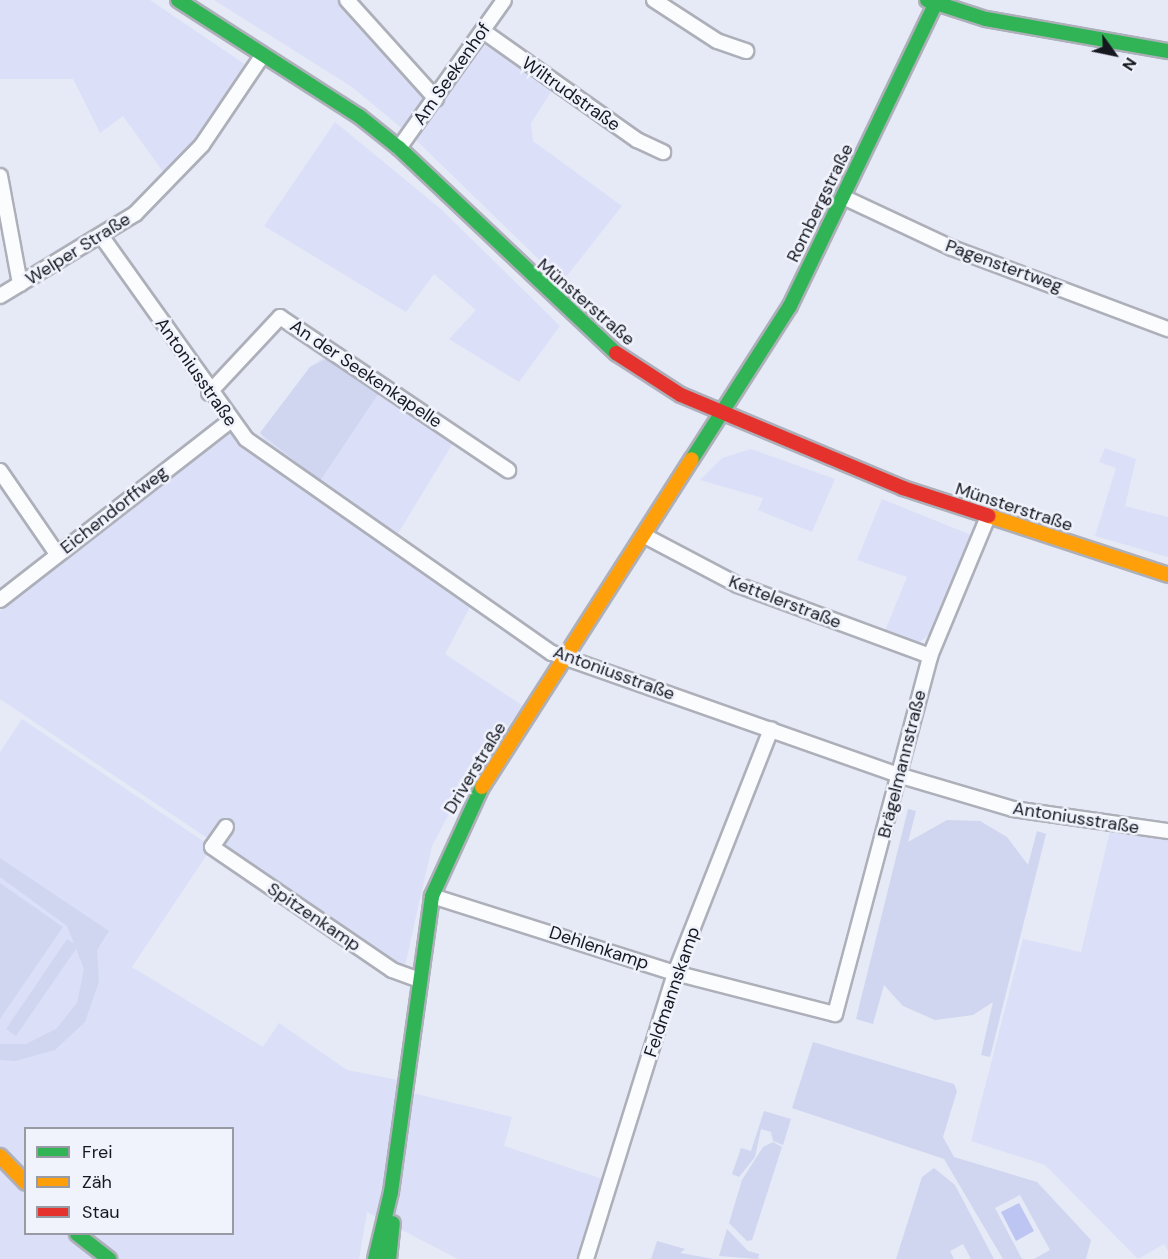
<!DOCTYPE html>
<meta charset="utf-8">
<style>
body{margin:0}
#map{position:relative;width:1168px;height:1259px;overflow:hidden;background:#e6e9f6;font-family:"DM Sans",sans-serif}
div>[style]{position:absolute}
.built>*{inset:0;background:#dbe0f8}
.green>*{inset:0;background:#d0d6f0}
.water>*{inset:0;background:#bdc6f2}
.roads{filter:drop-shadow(2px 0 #adafb9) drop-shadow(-2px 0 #adafb9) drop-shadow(0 2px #adafb9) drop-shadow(0 -2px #adafb9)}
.street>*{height:14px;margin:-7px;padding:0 7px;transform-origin:7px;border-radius:7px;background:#fbfcfe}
.fast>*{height:14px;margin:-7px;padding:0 7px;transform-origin:7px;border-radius:7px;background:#30b455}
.slow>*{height:14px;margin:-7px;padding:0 7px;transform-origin:7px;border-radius:7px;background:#ff9f0a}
.jam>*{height:14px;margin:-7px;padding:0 7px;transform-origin:7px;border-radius:7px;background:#e5322d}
span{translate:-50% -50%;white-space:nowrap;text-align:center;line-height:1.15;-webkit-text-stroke:5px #f0f2fc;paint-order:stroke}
.street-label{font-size:18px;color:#161820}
.legend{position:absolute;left:24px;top:1127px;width:210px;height:108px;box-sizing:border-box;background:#f0f2fc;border:2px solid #999ba4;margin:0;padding:8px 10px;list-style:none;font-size:18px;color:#161820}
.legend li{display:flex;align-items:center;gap:12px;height:30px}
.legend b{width:30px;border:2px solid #999ba4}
.north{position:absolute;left:1084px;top:24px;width:60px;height:60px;-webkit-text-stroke:4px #f0f2fc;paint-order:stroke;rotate:123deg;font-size:16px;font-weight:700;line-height:24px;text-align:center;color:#161820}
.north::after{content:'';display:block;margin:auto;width:21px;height:27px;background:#161820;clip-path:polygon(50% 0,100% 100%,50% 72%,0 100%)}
</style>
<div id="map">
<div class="built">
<i style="clip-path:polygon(0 0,150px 0,246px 65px,197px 144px,166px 176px,123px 116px,100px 133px,73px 79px,0 79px)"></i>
<i style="clip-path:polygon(214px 0,341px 0,426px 100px,404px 130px,352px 87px)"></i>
<i style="clip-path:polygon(482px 43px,553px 89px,531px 123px,533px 141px,622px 206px,562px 282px,414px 138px)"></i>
<i style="clip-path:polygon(335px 122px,441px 209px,560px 326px,519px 382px,449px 339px,476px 310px,434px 274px,406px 312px,264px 226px)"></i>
<i style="clip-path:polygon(325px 357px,456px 438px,397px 535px,266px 442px,260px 433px,310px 367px)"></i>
<i style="clip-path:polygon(231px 431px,261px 460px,471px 605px,445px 654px,523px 706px,468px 778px,432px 846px,404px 970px,0 699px,0 611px)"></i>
<i style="clip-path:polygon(1105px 448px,1136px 459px,1125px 506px,1168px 517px,1168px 557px,1095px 536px,1116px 468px,1099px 462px)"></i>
<i style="clip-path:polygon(751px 449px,835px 479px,812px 532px,758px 510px,763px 498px,700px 480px,722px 458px)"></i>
<i style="clip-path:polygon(882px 499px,971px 535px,929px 635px,918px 643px,884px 633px,907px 577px,857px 560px)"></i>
<i style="clip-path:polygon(evenodd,22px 719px,212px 847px,132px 967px,263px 1047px,279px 1023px,347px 1070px,398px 1080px,396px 1089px,512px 1117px,504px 1146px,602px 1179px,578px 1259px,458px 1259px,367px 1212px,359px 1259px,0 1259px,0 752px,22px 719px,26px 1128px,232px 1128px,232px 1234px,26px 1234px,26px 1128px)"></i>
<i style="clip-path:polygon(1110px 831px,1168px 838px,1168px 1251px,1164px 1244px,1138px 1259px,1045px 1165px,971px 1141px,1023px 939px,1081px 952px)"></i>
</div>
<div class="green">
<i style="clip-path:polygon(332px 356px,381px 390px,320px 481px,260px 433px,310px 367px)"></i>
<i style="clip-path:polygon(908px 809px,916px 811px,908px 842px,947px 820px,980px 821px,1007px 837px,1028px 865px,1037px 831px,1046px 834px,990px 1057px,981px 1055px,993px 1002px,973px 1015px,935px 1020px,903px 1006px,884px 985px,873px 1024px,856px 1019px)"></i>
<i style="clip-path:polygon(0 858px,109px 931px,97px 950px,99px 982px,85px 1022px,55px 1050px,15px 1061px,0 1060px,0 1044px,26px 1044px,56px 1029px,77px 1003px,84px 969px,67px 926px,0 877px)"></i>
<i style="clip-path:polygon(0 883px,63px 927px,0 1019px)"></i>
<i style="clip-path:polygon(67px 939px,78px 946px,16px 1036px,6px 1029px)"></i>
<i style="clip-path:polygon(813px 1042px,954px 1084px,957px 1091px,943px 1137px,954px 1157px,1037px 1182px,1091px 1240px,1086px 1259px,1034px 1259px,1050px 1250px,1020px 1195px,995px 1208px,1022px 1259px,1003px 1259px,944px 1159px,792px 1108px)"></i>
<i style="clip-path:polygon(764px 1111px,791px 1119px,783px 1145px,773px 1141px,771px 1132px,761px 1129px,755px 1157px,739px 1177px,732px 1174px,741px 1148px,751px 1151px)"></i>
<i style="clip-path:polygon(773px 1142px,782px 1147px,752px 1240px,747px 1241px,729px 1223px,742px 1180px,763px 1147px)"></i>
<i style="clip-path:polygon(934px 1168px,955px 1185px,994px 1259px,971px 1259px,963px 1244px,950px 1251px,954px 1259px,896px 1259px,922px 1177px)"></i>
<i style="clip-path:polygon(727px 1229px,748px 1251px,759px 1254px,758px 1259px,719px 1256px)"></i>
<i style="clip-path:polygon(657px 1241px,685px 1249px,680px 1253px,714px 1259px,651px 1259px)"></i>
</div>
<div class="water">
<i style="clip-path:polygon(1019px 1203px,1034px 1231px,1016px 1241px,1001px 1212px)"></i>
</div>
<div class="roads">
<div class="street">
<i style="left:347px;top:0;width:133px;rotate:48deg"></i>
<i style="left:654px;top:0;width:75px;rotate:33.1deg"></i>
<i style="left:717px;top:41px;width:31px;rotate:19deg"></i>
<i style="left:483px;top:31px;width:189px;rotate:35.3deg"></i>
<i style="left:637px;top:140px;width:29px;rotate:25deg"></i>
<i style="left:399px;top:148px;width:181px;rotate:-54.6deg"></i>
<i style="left:0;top:176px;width:110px;rotate:79.5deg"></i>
<i style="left:843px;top:197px;width:120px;rotate:25.1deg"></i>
<i style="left:952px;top:248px;width:231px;rotate:20.6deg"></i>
<i style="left:102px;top:237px;width:248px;rotate:54.5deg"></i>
<i style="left:246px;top:439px;width:373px;rotate:35deg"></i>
<i style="left:552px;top:653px;width:367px;rotate:19.4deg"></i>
<i style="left:898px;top:775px;width:120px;rotate:16.5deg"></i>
<i style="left:1013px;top:809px;width:157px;rotate:8.1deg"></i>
<i style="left:0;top:296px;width:158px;rotate:-31.3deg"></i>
<i style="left:135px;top:214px;width:96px;rotate:-45.8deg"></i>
<i style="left:202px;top:145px;width:107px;rotate:-56deg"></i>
<i style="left:209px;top:393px;width:104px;rotate:-46.9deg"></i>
<i style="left:280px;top:317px;width:275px;rotate:33.9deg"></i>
<i style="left:0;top:471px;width:101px;rotate:55.5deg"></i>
<i style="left:645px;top:536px;width:105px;rotate:27.8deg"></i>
<i style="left:738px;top:585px;width:205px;rotate:20.3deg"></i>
<i style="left:0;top:600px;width:290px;rotate:-37.9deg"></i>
<i style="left:226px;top:827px;width:24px;rotate:125deg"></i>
<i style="left:212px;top:847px;width:218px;rotate:34.3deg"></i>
<i style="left:392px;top:970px;width:29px;rotate:20deg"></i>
<i style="left:432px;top:896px;width:255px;rotate:17.6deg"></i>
<i style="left:675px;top:973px;width:165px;rotate:14.4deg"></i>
<i style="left:835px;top:1014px;width:370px;rotate:-75.1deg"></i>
<i style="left:930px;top:656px;width:148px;rotate:-67.4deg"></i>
<i style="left:586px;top:1259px;width:300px;rotate:-72.7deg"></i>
<i style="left:675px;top:973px;width:262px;rotate:-68.5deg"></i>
</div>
<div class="fast">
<i style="left:178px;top:0;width:215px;rotate:32.7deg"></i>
<i style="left:359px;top:116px;width:51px;rotate:38.7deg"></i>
<i style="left:399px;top:148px;width:299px;rotate:43.4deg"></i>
<i style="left:927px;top:0;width:62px;rotate:17.9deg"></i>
<i style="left:986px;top:19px;width:185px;rotate:10deg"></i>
<i style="left:692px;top:459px;width:182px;rotate:-57.4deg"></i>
<i style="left:790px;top:306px;width:339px;rotate:-64.3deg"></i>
<i style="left:77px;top:1234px;width:41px;rotate:38deg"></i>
<i style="left:375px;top:1259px;width:69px;rotate:-76.6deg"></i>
<i style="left:391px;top:1192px;width:299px;rotate:-82.1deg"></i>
<i style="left:432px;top:896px;width:120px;rotate:-65.4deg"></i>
<i style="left:389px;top:1259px;width:36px;rotate:-84deg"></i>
</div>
<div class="slow">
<i style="left:989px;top:516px;width:188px;rotate:18.2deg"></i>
<i style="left:482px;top:787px;width:389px;rotate:-57.4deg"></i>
<i style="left:0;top:1156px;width:37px;rotate:46deg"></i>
</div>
<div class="jam">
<i style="left:616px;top:353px;width:77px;rotate:32.9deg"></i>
<i style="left:681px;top:395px;width:241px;rotate:22.7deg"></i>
<i style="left:903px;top:488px;width:90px;rotate:18deg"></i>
</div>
</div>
<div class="street-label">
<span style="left:452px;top:74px;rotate:-55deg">Am Seekenhof</span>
<span style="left:571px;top:94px;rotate:35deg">Wiltrudstraße</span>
<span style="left:820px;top:203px;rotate:-64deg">Rombergstraße</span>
<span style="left:78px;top:249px;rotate:-32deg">Welper Straße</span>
<span style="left:1004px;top:266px;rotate:20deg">Pagenstertweg</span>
<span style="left:586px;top:302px;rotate:41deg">Münsterstraße</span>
<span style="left:196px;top:372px;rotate:55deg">Antoniusstraße</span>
<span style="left:366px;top:374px;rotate:34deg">An der Seekenkapelle</span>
<span style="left:1014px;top:507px;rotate:18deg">Münsterstraße</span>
<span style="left:114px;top:510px;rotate:-38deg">Eichendorffweg</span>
<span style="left:785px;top:602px;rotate:21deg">Kettelerstraße</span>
<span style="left:614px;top:673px;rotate:20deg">Antoniusstraße</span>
<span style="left:902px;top:764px;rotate:-76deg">Brägelmannstraße</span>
<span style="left:475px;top:768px;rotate:-59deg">Driverstraße</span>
<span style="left:1076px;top:818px;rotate:9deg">Antoniusstraße</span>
<span style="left:314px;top:917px;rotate:34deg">Spitzenkamp</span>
<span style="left:599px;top:948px;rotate:18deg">Dehlenkamp</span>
<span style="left:672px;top:992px;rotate:-71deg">Feldmannskamp</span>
</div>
<ul class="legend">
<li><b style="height:8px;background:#30b455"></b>Frei</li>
<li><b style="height:8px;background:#ff9f0a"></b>Zäh</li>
<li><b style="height:8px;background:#e5322d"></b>Stau</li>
</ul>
<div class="north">N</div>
</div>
